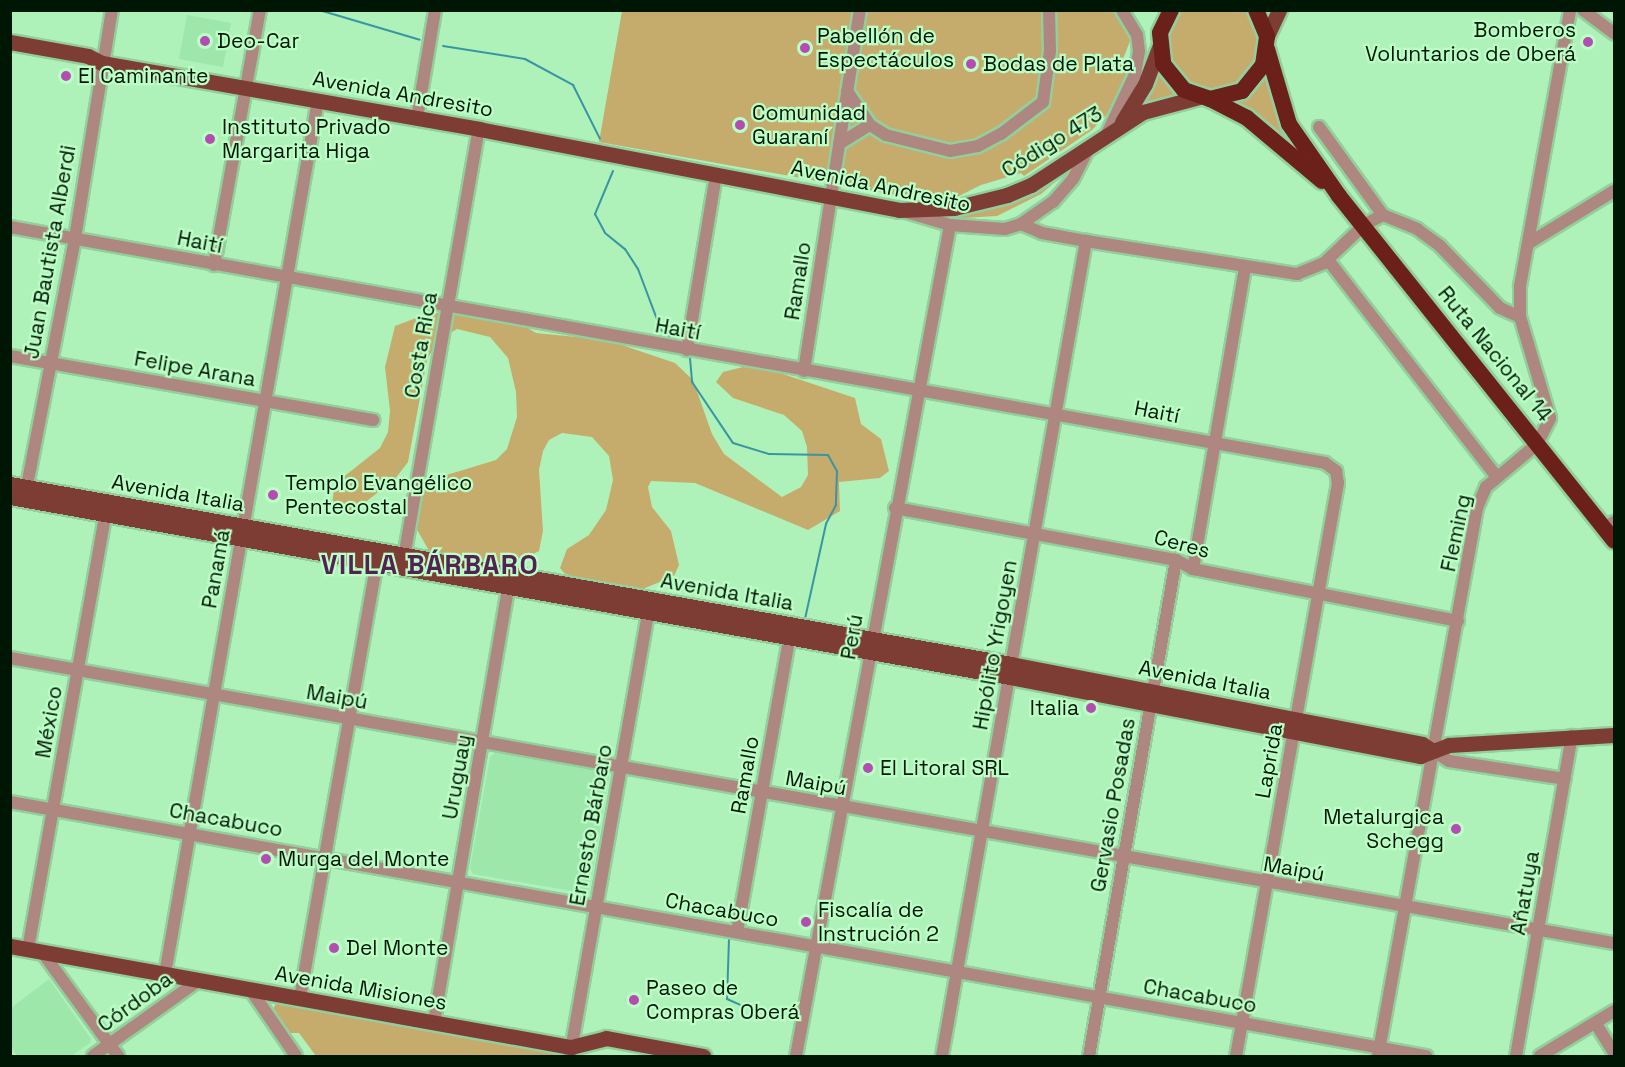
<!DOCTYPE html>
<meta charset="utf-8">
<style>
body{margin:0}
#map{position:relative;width:1625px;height:1067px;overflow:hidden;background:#aef2b9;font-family:"Space Grotesk",sans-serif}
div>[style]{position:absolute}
.built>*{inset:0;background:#9de7aa}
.green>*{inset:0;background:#c5ac6d}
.stream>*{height:2px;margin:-1px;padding:0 1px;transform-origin:1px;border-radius:1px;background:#3a95a3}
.roads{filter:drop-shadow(2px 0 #92cf9c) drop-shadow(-2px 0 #92cf9c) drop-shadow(0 2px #92cf9c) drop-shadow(0 -2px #92cf9c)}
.minor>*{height:12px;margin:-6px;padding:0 6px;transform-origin:6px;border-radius:6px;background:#ad8780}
.major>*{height:15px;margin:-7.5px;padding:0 7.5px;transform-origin:7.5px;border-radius:7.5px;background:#7e3d34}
.highway>*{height:16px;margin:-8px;padding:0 8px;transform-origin:8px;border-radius:8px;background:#6b2019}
.dots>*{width:16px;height:16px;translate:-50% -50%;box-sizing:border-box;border:3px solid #bbffc6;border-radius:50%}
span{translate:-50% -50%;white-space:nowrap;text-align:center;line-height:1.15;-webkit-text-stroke:4.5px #bbffc6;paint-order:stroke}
.poi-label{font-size:21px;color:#001604}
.right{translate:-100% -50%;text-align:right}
.left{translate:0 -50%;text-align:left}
.street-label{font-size:21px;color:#001604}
.district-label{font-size:27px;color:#542252;font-weight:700;letter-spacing:1.5px}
.frame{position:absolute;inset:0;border:12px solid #001604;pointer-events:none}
</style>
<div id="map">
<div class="built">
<i style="clip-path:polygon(187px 15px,231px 23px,223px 67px,179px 59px)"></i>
<i style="clip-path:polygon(495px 753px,610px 773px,589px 894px,473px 874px,470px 868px,490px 757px)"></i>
<i style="clip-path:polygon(49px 979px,91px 1039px,90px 1043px,71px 1056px,17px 1056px,11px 1046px,11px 1008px)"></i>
</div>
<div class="green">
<i style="clip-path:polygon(1118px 10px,1134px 31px,1123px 59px,1130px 69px,1112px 109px,1092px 130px,1024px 176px,1021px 173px,981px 185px,953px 199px,930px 197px,928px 194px,896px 195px,599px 142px,622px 11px)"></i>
<i style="clip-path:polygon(1179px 11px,1247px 11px,1259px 41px,1250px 72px,1238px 84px,1207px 91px,1180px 79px,1166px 53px,1170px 24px)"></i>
<i style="clip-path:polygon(1156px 62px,1167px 82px,1185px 95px,1137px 110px)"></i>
<i style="clip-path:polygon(1266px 65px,1310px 163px,1223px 101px)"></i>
<i style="clip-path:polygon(1066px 173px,1041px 194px,997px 216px,930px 220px,932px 216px,1036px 190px)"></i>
<i style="clip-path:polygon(461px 309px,523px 325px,536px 333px,607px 340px,675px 363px,693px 380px,712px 434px,724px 454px,782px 497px,801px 487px,808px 475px,807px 447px,802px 431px,784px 415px,733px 398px,716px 382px,723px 372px,743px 367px,771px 370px,855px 398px,861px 424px,881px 439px,889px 471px,880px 478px,839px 482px,840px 511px,808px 530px,695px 483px,651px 481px,648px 487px,652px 507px,671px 531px,679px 565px,674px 576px,638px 591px,599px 586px,564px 573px,560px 568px,567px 549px,589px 535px,606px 510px,613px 480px,609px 456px,592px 437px,562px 433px,549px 440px,543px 451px,539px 470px,543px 531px,539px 551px,522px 560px,473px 570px,432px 556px,411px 519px,414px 497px,430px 480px,496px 460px,507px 449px,517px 417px,516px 392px,508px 358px,490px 337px,457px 329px,438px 340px,427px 360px,408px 462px,395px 479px,354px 511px,331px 514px,334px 489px,341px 479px,380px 448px,388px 432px,390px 411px,385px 367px,395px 326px,424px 315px)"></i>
<i style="clip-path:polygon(277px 1000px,549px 1049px,556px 1056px,316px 1056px,299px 1033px,290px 1033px,273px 1010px)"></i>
</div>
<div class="stream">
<i style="left:319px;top:10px;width:105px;rotate:16.5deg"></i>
<i style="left:443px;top:46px;width:83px;rotate:9deg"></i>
<i style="left:525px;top:59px;width:55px;rotate:28.4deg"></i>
<i style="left:573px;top:85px;width:60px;rotate:63.4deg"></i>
<i style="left:613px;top:171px;width:47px;rotate:112.7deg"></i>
<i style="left:595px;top:214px;width:21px;rotate:62deg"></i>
<i style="left:605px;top:233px;width:26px;rotate:39deg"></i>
<i style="left:625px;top:249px;width:24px;rotate:57deg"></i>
<i style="left:638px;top:269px;width:65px;rotate:69.3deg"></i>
<i style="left:661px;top:330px;width:18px;rotate:38deg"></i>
<i style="left:690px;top:358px;width:24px;rotate:85deg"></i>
<i style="left:692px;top:382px;width:73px;rotate:56.1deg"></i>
<i style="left:733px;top:443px;width:38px;rotate:17deg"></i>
<i style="left:769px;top:454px;width:59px;rotate:1deg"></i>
<i style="left:828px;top:455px;width:18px;rotate:61deg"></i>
<i style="left:837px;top:471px;width:34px;rotate:92deg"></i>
<i style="left:836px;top:505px;width:21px;rotate:118deg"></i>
<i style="left:826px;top:524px;width:97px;rotate:102.5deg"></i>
<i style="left:729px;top:939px;width:60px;rotate:91.9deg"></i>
<i style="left:727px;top:999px;width:17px;rotate:24deg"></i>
</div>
<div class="roads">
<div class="minor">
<i style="left:1583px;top:10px;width:39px;rotate:37deg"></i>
<i style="left:847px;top:91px;width:41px;rotate:55.9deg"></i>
<i style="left:870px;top:125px;width:19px;rotate:32deg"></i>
<i style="left:886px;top:135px;width:66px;rotate:14deg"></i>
<i style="left:950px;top:151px;width:28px;rotate:-10deg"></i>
<i style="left:978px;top:146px;width:26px;rotate:-28deg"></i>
<i style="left:1001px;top:134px;width:53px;rotate:-37.3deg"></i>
<i style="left:1043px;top:102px;width:51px;rotate:-82.2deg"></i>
<i style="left:1050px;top:51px;width:41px;rotate:-91.4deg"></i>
<i style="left:417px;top:118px;width:109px;rotate:-80.5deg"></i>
<i style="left:1319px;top:127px;width:109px;rotate:54deg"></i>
<i style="left:1383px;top:215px;width:37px;rotate:22deg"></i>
<i style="left:1417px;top:229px;width:29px;rotate:36deg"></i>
<i style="left:1440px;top:246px;width:86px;rotate:45.9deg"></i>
<i style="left:1500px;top:308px;width:22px;rotate:24deg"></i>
<i style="left:1106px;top:136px;width:68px;rotate:-64.9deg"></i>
<i style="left:1135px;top:74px;width:23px;rotate:-80deg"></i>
<i style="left:1139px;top:51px;width:16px;rotate:-97deg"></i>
<i style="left:1137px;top:35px;width:29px;rotate:-121deg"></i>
<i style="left:839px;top:144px;width:36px;rotate:-32deg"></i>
<i style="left:906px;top:212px;width:46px;rotate:16.5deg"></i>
<i style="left:950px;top:225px;width:55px;rotate:4.2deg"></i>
<i style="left:1005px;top:229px;width:17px;rotate:-17deg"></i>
<i style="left:1021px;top:224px;width:39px;rotate:-35deg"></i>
<i style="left:1053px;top:202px;width:30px;rotate:-49deg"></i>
<i style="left:1073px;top:179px;width:34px;rotate:-63deg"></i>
<i style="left:1021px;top:224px;width:23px;rotate:23deg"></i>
<i style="left:1042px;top:233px;width:45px;rotate:10.3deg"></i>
<i style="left:1086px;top:241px;width:214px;rotate:8.9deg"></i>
<i style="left:1297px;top:274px;width:29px;rotate:-22deg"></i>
<i style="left:1324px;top:263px;width:55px;rotate:-43.5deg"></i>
<i style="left:1364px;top:225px;width:21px;rotate:-28deg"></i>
<i style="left:10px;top:227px;width:1336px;rotate:10.17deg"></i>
<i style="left:1325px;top:463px;width:14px;rotate:36deg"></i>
<i style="left:1336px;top:471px;width:12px;rotate:81deg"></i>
<i style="left:1338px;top:483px;width:582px;rotate:100.09deg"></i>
<i style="left:1529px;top:243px;width:100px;rotate:-31.5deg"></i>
<i style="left:1328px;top:260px;width:274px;rotate:52.1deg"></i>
<i style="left:214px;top:265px;width:259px;rotate:-79.8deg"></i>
<i style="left:687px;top:350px;width:178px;rotate:-80.6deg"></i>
<i style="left:10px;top:356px;width:369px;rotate:10deg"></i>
<i style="left:804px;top:371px;width:365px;rotate:-81.2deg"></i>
<i style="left:25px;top:496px;width:263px;rotate:-79deg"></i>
<i style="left:75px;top:238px;width:231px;rotate:-80.8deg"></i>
<i style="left:895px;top:508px;width:286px;rotate:10.5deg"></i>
<i style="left:1176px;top:560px;width:19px;rotate:28deg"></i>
<i style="left:1193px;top:569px;width:270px;rotate:11.1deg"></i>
<i style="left:1604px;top:528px;width:12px;rotate:-31deg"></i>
<i style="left:403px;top:563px;width:441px;rotate:-80.1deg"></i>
<i style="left:1193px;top:569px;width:305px;rotate:-80.2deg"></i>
<i style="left:10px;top:658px;width:1629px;rotate:10.08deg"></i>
<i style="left:1433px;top:751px;width:19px;rotate:32deg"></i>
<i style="left:1449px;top:761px;width:117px;rotate:8.8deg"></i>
<i style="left:10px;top:802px;width:1439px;rotate:10.17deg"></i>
<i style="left:737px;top:932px;width:308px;rotate:-79.9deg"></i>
<i style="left:28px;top:949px;width:449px;rotate:-79.9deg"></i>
<i style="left:42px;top:952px;width:129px;rotate:53.8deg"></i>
<i style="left:165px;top:974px;width:887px;rotate:-80.07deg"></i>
<i style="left:250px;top:989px;width:81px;rotate:55.5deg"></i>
<i style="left:300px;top:998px;width:449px;rotate:-80deg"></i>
<i style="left:434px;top:1022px;width:450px;rotate:-80.3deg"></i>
<i style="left:1596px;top:1024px;width:34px;rotate:58deg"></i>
<i style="left:93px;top:1056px;width:130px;rotate:-35.6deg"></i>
<i style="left:570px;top:1056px;width:457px;rotate:-80deg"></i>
<i style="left:796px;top:1056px;width:845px;rotate:-79.5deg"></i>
<i style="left:942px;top:1056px;width:828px;rotate:-79.98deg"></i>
<i style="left:1089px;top:1056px;width:504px;rotate:-80.05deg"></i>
<i style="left:1378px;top:1056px;width:557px;rotate:-79.76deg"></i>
<i style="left:1477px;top:508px;width:23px;rotate:-67deg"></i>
<i style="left:1486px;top:487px;width:67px;rotate:-40.1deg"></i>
<i style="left:1537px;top:444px;width:29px;rotate:-63deg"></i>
<i style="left:1550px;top:418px;width:105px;rotate:-106.5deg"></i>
<i style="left:1520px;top:317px;width:31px;rotate:-90deg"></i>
<i style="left:1520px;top:286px;width:280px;rotate:-79.7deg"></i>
<i style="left:1516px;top:1056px;width:325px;rotate:-80.1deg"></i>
<i style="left:1540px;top:1056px;width:87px;rotate:-31.3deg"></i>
</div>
<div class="major">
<i style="left:1267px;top:36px;width:29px;rotate:-65deg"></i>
<i style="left:10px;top:42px;width:79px;rotate:10.2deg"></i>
<i style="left:88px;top:56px;width:16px;rotate:27deg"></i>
<i style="left:102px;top:63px;width:383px;rotate:9.9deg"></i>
<i style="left:479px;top:129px;width:428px;rotate:10.9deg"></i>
<i style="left:899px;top:210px;width:55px;rotate:-2.1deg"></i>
<i style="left:954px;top:208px;width:55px;rotate:-13.8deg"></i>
<i style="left:1007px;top:195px;width:26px;rotate:-23deg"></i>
<i style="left:1031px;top:185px;width:134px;rotate:-33.1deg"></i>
<i style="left:1143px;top:112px;width:58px;rotate:-15deg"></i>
<i style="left:1122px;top:122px;width:44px;rotate:-58.8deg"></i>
<i style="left:1145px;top:84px;width:40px;rotate:-69deg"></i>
<i style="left:10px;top:484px;width:1017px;rotate:10.19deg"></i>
<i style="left:1011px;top:664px;width:419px;rotate:11deg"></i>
<i style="left:1422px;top:744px;width:13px;rotate:32deg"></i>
<i style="left:10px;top:497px;width:1015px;rotate:10.21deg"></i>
<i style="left:1009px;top:677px;width:419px;rotate:10.9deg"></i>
<i style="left:1420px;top:756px;width:31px;rotate:-21deg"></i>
<i style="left:1449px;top:745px;width:165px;rotate:-3.5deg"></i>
<i style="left:10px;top:946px;width:570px;rotate:10.21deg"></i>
<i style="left:571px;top:1047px;width:36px;rotate:-14deg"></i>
<i style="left:606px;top:1038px;width:99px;rotate:10.5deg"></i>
</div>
<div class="highway">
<i style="left:1171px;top:10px;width:25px;rotate:116deg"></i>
<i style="left:1160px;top:33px;width:31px;rotate:84deg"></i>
<i style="left:1163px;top:64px;width:33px;rotate:51deg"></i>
<i style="left:1184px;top:90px;width:28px;rotate:19deg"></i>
<i style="left:1210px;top:99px;width:33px;rotate:-14deg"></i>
<i style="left:1242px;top:91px;width:33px;rotate:-51deg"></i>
<i style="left:1263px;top:65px;width:29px;rotate:-82deg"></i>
<i style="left:1267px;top:36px;width:28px;rotate:-113deg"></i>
<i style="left:1267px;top:49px;width:78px;rotate:73.7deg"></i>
<i style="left:1289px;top:124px;width:88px;rotate:55.2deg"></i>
<i style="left:1339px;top:196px;width:441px;rotate:51.4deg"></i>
<i style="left:1210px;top:99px;width:42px;rotate:27.2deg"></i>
<i style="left:1247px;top:118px;width:98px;rotate:40deg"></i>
</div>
</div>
<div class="dots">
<i style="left:205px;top:41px;background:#b44db1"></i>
<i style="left:1588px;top:42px;background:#b44db1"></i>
<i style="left:805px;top:48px;background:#b44db1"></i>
<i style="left:971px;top:64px;background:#b44db1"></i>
<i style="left:66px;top:76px;background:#b44db1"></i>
<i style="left:740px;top:125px;background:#b44db1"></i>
<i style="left:210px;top:139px;background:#b44db1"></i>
<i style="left:273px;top:495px;background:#b44db1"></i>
<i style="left:1091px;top:708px;background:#b44db1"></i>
<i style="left:868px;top:768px;background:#b44db1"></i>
<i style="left:1456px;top:829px;background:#b44db1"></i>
<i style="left:266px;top:859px;background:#b44db1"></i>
<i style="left:806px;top:922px;background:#b44db1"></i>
<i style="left:334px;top:948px;background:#b44db1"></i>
<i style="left:634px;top:1000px;background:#b44db1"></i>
</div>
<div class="poi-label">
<span class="right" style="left:1576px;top:42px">Bomberos<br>Voluntarios de Oberá</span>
<span class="left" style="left:817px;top:48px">Pabellón de<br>Espectáculos</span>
<span class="left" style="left:217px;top:41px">Deo-Car</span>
<span class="left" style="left:983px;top:64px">Bodas de Plata</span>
<span class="left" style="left:78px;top:76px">El Caminante</span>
<span class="left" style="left:752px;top:125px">Comunidad<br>Guaraní</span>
<span class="left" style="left:222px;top:139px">Instituto Privado<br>Margarita Higa</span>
<span class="left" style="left:285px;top:495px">Templo Evangélico<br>Pentecostal</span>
<span class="right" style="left:1079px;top:708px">Italia</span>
<span class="left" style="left:880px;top:768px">El Litoral SRL</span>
<span class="right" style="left:1444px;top:829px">Metalurgica<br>Schegg</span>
<span class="left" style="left:278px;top:859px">Murga del Monte</span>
<span class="left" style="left:818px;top:922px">Fiscalía de<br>Instrución 2</span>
<span class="left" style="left:346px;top:948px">Del Monte</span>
<span class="left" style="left:646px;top:1000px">Paseo de<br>Compras Oberá</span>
</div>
<div class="street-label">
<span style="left:403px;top:94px;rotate:10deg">Avenida Andresito</span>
<span style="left:1052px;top:142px;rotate:-32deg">Código 473</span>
<span style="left:881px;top:186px;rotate:12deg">Avenida Andresito</span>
<span style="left:200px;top:242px;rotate:11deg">Haití</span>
<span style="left:50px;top:252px;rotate:-80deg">Juan Bautista Alberdi</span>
<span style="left:798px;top:281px;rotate:-81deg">Ramallo</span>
<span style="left:678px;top:329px;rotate:10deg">Haití</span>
<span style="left:421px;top:345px;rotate:-80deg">Costa Rica</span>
<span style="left:1495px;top:354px;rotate:51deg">Ruta Nacional 14</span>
<span style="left:195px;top:369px;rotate:10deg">Felipe Arana</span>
<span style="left:1157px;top:412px;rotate:11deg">Haití</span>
<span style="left:178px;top:493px;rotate:10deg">Avenida Italia</span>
<span style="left:1456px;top:533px;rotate:-78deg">Fleming</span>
<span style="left:1182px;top:544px;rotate:15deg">Ceres</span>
<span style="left:216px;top:569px;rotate:-80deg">Panamá</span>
<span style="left:727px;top:592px;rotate:10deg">Avenida Italia</span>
<span style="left:852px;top:637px;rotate:-80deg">Perú</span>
<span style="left:995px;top:645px;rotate:-80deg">Hipólito Yrigoyen</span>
<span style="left:1205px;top:680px;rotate:11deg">Avenida Italia</span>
<span style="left:337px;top:697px;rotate:10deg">Maipú</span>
<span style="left:49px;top:722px;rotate:-80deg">México</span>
<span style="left:1269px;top:761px;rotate:-80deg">Laprida</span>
<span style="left:745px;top:775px;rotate:-80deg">Ramallo</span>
<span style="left:457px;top:777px;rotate:-80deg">Uruguay</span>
<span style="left:816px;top:783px;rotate:10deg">Maipú</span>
<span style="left:1113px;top:805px;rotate:-80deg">Gervasio Posadas</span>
<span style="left:226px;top:820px;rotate:10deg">Chacabuco</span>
<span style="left:591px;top:825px;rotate:-80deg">Ernesto Bárbaro</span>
<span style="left:1294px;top:869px;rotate:10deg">Maipú</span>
<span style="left:1525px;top:893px;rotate:-80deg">Añatuya</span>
<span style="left:722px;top:910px;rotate:10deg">Chacabuco</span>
<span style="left:361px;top:988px;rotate:10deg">Avenida Misiones</span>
<span style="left:1200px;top:996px;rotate:10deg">Chacabuco</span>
<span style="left:135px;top:1002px;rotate:-36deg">Córdoba</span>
</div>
<div class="district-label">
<span style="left:430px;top:565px">VILLA BÁRBARO</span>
</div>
<div class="frame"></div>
</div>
